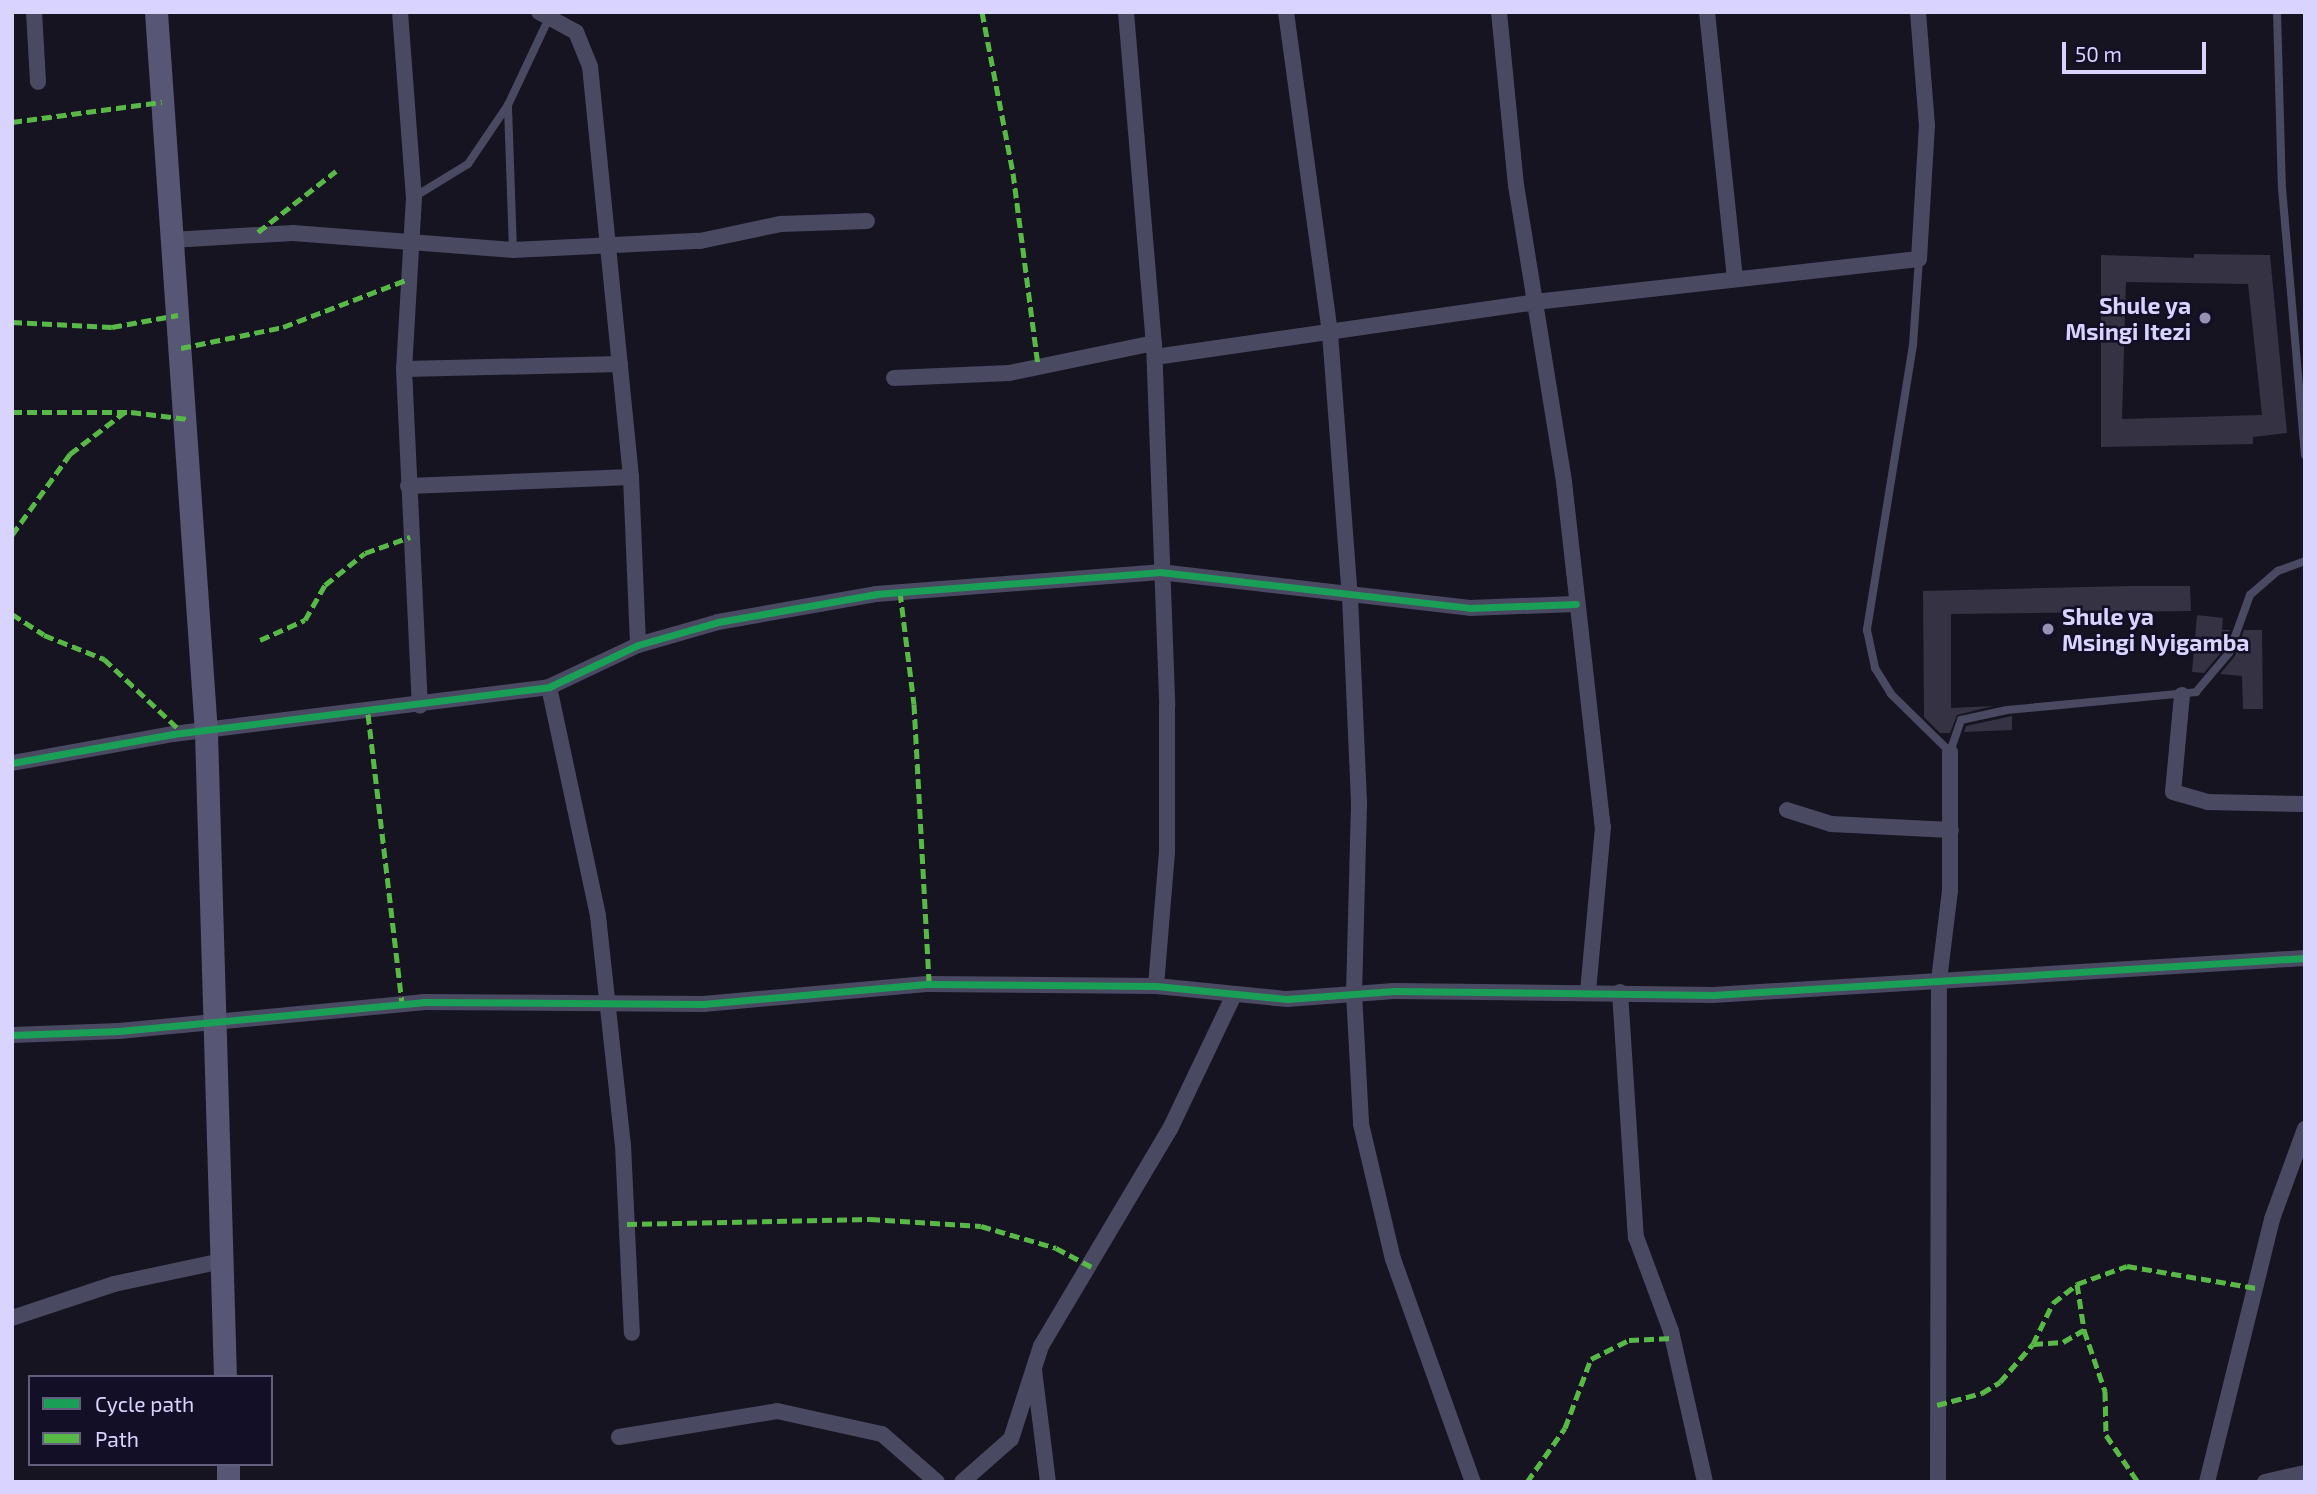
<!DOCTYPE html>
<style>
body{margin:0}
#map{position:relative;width:2317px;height:1494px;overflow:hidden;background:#161421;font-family:"Exo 2",sans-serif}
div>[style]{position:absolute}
.building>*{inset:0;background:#343243}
.lane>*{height:8px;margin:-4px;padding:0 4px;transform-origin:4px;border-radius:4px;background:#4a4962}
.street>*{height:16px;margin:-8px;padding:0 8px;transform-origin:8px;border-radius:8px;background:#4a4962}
.secondary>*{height:23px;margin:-11.5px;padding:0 11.5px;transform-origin:11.5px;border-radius:11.5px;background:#575674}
.quiet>*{height:5px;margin-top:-2.5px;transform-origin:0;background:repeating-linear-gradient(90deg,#58b947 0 10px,transparent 0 15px)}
.cycleway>*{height:7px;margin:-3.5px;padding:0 3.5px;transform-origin:3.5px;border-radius:3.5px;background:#1a9f57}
.dots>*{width:19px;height:19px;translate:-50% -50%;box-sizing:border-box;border:4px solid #130f26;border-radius:50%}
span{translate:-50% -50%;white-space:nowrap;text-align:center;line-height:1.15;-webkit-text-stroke:5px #130f26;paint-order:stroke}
.poi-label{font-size:23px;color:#d9d4ff;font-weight:700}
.right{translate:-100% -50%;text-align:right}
.left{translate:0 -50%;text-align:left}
.frame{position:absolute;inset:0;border:14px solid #d9d4ff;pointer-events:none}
.legend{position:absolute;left:28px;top:1375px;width:245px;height:91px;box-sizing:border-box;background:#130f26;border:2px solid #625e7d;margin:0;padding:9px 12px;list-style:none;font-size:21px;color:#d9d4ff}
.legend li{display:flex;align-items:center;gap:14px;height:35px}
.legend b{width:35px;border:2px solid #625e7d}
.scale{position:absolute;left:2062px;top:42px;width:144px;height:32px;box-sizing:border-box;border:4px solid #d9d4ff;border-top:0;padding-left:9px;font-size:21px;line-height:24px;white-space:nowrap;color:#d9d4ff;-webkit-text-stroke:5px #130f26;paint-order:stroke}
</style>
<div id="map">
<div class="building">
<i style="clip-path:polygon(evenodd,2194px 254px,2270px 255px,2287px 433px,2253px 437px,2253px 444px,2101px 447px,2101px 255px,2194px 258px,2194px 254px,2126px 282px,2248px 284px,2262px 415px,2122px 419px,2126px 282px)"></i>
<i style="clip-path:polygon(2130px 586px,2190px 586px,2191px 611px,1951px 614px,1951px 708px,1993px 706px,1957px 715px,1950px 733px,1940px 733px,1924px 717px,1923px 591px)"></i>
<i style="clip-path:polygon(2197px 615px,2223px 618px,2222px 630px,2230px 630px,2223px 650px,2204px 673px,2192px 672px)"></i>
<i style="clip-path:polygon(2244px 630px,2262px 630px,2263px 709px,2243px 709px,2242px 676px,2220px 674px,2235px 656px)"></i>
<i style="clip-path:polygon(2012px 716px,2012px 730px,1964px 732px,1966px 726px)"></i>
</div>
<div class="lane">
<i style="left:2277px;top:12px;width:176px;rotate:88.4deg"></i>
<i style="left:2282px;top:188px;width:268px;rotate:85.1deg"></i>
<i style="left:414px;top:197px;width:63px;rotate:-31.4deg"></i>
<i style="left:468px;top:164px;width:71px;rotate:-55.9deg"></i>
<i style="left:513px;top:250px;width:145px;rotate:-92deg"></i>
<i style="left:508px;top:105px;width:94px;rotate:-64.8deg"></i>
<i style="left:1919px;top:259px;width:86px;rotate:94deg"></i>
<i style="left:1913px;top:345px;width:289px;rotate:99.2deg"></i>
<i style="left:1867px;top:630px;width:39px;rotate:78deg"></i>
<i style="left:1875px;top:668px;width:31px;rotate:58deg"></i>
<i style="left:1891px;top:694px;width:83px;rotate:44.5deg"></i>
<i style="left:1950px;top:752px;width:34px;rotate:-71deg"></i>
<i style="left:1961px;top:720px;width:47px;rotate:-12.3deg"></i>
<i style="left:2007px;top:710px;width:190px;rotate:-5.4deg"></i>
<i style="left:2196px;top:692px;width:51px;rotate:-49.8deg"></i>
<i style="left:2229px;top:653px;width:62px;rotate:-70.1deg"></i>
<i style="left:2250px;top:595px;width:37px;rotate:-41deg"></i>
<i style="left:2278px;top:571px;width:29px;rotate:-20deg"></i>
</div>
<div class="street">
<i style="left:34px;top:12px;width:70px;rotate:86.7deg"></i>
<i style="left:400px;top:12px;width:186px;rotate:85.7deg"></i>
<i style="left:414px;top:197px;width:172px;rotate:93.3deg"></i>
<i style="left:404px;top:369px;width:337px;rotate:87.3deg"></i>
<i style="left:539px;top:12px;width:42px;rotate:28.4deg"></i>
<i style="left:576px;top:32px;width:37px;rotate:68deg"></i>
<i style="left:590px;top:66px;width:413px;rotate:84.3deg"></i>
<i style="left:631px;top:477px;width:168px;rotate:87.6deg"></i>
<i style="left:1126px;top:12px;width:332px;rotate:85.2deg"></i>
<i style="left:1154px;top:343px;width:363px;rotate:87.9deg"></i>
<i style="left:1167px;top:706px;width:146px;rotate:90deg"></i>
<i style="left:1167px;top:852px;width:134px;rotate:94.7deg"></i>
<i style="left:1286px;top:12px;width:324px;rotate:82.2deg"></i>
<i style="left:1330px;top:333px;width:264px;rotate:85.7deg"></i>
<i style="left:1350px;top:596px;width:208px;rotate:87.5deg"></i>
<i style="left:1359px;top:804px;width:189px;rotate:91.5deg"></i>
<i style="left:1354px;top:993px;width:131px;rotate:86.9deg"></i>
<i style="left:1361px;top:1124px;width:139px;rotate:76.7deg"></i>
<i style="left:1393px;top:1259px;width:237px;rotate:70.3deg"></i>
<i style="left:1499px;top:12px;width:174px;rotate:84.4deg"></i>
<i style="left:1516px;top:185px;width:301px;rotate:80.8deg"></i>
<i style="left:1564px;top:482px;width:347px;rotate:83.6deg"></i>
<i style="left:1603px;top:827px;width:166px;rotate:95.2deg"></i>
<i style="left:1707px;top:12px;width:267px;rotate:84deg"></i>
<i style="left:171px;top:240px;width:122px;rotate:-3.3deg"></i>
<i style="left:293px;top:233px;width:221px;rotate:4.4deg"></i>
<i style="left:513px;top:250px;width:187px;rotate:-2.8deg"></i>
<i style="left:700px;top:241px;width:83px;rotate:-11.9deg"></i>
<i style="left:781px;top:224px;width:86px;rotate:-2deg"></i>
<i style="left:1155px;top:357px;width:384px;rotate:-8.2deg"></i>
<i style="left:1535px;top:302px;width:386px;rotate:-6.4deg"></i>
<i style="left:1919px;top:259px;width:133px;rotate:-86.6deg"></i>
<i style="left:1927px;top:126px;width:114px;rotate:-94.5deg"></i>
<i style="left:404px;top:369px;width:216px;rotate:-1.3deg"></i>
<i style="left:894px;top:378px;width:115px;rotate:-2.5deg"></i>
<i style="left:1009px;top:373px;width:148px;rotate:-11.7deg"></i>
<i style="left:408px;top:486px;width:223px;rotate:-2.3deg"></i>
<i style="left:549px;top:687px;width:234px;rotate:77.9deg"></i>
<i style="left:598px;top:916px;width:230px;rotate:83.8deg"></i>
<i style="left:623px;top:1145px;width:188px;rotate:87.3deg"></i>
<i style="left:2182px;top:695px;width:97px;rotate:95.3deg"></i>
<i style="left:2173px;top:792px;width:35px;rotate:16deg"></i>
<i style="left:2207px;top:802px;width:98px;rotate:1.2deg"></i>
<i style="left:12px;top:763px;width:164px;rotate:-10.2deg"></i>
<i style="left:173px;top:734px;width:379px;rotate:-7.1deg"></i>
<i style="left:549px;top:687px;width:98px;rotate:-25.3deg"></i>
<i style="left:638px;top:645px;width:83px;rotate:-16deg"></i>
<i style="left:718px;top:622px;width:160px;rotate:-10deg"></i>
<i style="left:876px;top:594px;width:285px;rotate:-4.4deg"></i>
<i style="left:1160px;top:572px;width:312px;rotate:6.6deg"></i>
<i style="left:1470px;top:608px;width:106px;rotate:-2.2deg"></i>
<i style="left:1787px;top:810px;width:46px;rotate:17.7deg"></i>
<i style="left:1831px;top:824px;width:120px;rotate:2.9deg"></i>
<i style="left:1620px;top:992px;width:246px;rotate:86.3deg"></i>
<i style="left:1636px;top:1237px;width:100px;rotate:69.6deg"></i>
<i style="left:1671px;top:1331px;width:155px;rotate:77.3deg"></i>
<i style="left:12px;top:1035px;width:107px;rotate:-2.1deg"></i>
<i style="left:119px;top:1031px;width:305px;rotate:-5.4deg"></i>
<i style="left:423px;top:1002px;width:280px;rotate:0.4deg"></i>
<i style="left:703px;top:1004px;width:227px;rotate:-5.1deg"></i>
<i style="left:929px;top:984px;width:227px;rotate:0.5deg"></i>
<i style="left:1156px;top:986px;width:132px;rotate:5.7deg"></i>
<i style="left:1287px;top:999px;width:107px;rotate:-4.3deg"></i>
<i style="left:1394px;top:991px;width:319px;rotate:0.7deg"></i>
<i style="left:1713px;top:995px;width:593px;rotate:-3.58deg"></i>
<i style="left:12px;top:1318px;width:108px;rotate:-18.4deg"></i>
<i style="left:114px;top:1284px;width:110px;rotate:-12deg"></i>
<i style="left:1034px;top:1370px;width:113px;rotate:82.9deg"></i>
<i style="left:619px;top:1437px;width:160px;rotate:-9.3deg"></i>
<i style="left:777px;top:1411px;width:107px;rotate:12.4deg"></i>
<i style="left:882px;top:1434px;width:73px;rotate:41.1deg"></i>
<i style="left:962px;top:1482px;width:65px;rotate:-41.3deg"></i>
<i style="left:1011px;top:1439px;width:98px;rotate:-72.1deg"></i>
<i style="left:1041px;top:1346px;width:252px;rotate:-59.3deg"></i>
<i style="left:1170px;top:1129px;width:146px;rotate:-64.5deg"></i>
<i style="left:1938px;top:1482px;width:502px;rotate:-89.89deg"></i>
<i style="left:1939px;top:980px;width:90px;rotate:-83deg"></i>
<i style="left:1950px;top:891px;width:139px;rotate:-90deg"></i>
<i style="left:2207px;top:1482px;width:271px;rotate:-76.1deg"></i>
<i style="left:2272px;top:1219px;width:96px;rotate:-69.9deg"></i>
<i style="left:2265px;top:1482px;width:41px;rotate:-12.7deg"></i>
</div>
<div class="secondary">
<i style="left:156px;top:12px;width:723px;rotate:86.03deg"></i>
<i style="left:206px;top:733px;width:644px;rotate:88.31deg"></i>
<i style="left:228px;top:1464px;width:18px;rotate:90deg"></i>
</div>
<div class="quiet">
<i style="left:982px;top:12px;width:164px;rotate:79.1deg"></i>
<i style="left:1013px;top:173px;width:194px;rotate:82.6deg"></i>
<i style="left:12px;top:122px;width:151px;rotate:-7.6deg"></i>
<i style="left:258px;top:232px;width:99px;rotate:-38deg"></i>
<i style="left:12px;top:322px;width:100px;rotate:2.9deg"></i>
<i style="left:112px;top:327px;width:67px;rotate:-10.3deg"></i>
<i style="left:181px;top:348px;width:104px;rotate:-11.6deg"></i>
<i style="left:283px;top:327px;width:132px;rotate:-20.9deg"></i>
<i style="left:12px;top:412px;width:119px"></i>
<i style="left:131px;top:412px;width:57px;rotate:7deg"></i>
<i style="left:12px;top:535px;width:100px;rotate:-54.4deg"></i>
<i style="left:70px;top:454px;width:69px;rotate:-37.4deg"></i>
<i style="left:900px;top:592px;width:113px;rotate:82.9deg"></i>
<i style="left:914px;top:704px;width:280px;rotate:86.9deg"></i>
<i style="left:12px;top:614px;width:38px;rotate:33deg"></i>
<i style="left:44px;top:635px;width:65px;rotate:21.8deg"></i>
<i style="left:104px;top:659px;width:110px;rotate:43.2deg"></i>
<i style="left:260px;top:640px;width:49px;rotate:-24deg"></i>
<i style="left:305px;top:620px;width:40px;rotate:-60.3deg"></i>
<i style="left:325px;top:585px;width:51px;rotate:-38.7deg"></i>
<i style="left:365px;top:553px;width:48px;rotate:-19.6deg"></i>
<i style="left:368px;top:714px;width:292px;rotate:83.3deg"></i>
<i style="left:627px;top:1224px;width:243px;rotate:-1.2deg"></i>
<i style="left:870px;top:1219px;width:111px;rotate:3.6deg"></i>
<i style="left:981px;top:1226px;width:78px;rotate:16.3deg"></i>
<i style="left:1056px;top:1248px;width:40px;rotate:28deg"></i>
<i style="left:2077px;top:1284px;width:47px;rotate:81.3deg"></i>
<i style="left:2084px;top:1330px;width:65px;rotate:71deg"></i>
<i style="left:2105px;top:1391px;width:44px;rotate:88.7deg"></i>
<i style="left:2106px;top:1435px;width:57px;rotate:55.8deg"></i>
<i style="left:2033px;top:1344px;width:30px;rotate:-4deg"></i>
<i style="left:2063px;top:1342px;width:24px;rotate:-30deg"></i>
<i style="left:1937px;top:1405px;width:47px;rotate:-14.9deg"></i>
<i style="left:1982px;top:1393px;width:21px;rotate:-31deg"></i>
<i style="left:2000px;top:1382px;width:50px;rotate:-49deg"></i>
<i style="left:2033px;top:1344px;width:46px;rotate:-64deg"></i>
<i style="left:2053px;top:1303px;width:31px;rotate:-38deg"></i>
<i style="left:2077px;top:1284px;width:53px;rotate:-19.8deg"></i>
<i style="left:2127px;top:1266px;width:131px;rotate:9.7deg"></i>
<i style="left:1527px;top:1482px;width:66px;rotate:-54.9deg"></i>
<i style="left:1565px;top:1428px;width:74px;rotate:-69.4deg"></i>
<i style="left:1591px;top:1359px;width:42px;rotate:-26.6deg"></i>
<i style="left:1629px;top:1340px;width:44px;rotate:-2.6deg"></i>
</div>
<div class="cycleway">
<i style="left:12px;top:763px;width:164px;rotate:-10.2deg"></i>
<i style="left:173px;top:734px;width:379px;rotate:-7.1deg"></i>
<i style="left:549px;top:687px;width:98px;rotate:-25.3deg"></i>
<i style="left:638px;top:645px;width:83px;rotate:-16deg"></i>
<i style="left:718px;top:622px;width:160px;rotate:-10deg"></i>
<i style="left:876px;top:594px;width:285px;rotate:-4.4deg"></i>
<i style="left:1160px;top:572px;width:312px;rotate:6.6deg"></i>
<i style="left:1470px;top:608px;width:106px;rotate:-2.2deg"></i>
<i style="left:12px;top:1035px;width:107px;rotate:-2.1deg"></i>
<i style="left:119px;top:1031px;width:305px;rotate:-5.4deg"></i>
<i style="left:423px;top:1002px;width:280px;rotate:0.4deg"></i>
<i style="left:703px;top:1004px;width:227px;rotate:-5.1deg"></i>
<i style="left:929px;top:984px;width:227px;rotate:0.5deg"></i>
<i style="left:1156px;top:986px;width:132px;rotate:5.7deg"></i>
<i style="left:1287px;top:999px;width:107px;rotate:-4.3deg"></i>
<i style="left:1394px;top:991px;width:319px;rotate:0.7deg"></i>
<i style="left:1713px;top:995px;width:593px;rotate:-3.58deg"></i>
</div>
<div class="dots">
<i style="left:2205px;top:318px;background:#9591b1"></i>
<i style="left:2048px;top:629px;background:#9591b1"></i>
</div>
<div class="poi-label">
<span class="right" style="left:2191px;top:318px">Shule ya<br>Msingi Itezi</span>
<span class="left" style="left:2062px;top:629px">Shule ya<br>Msingi Nyigamba</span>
</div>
<div class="frame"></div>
<ul class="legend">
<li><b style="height:9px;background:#1a9f57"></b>Cycle path</li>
<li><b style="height:9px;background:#58b947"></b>Path</li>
</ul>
<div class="scale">50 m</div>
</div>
